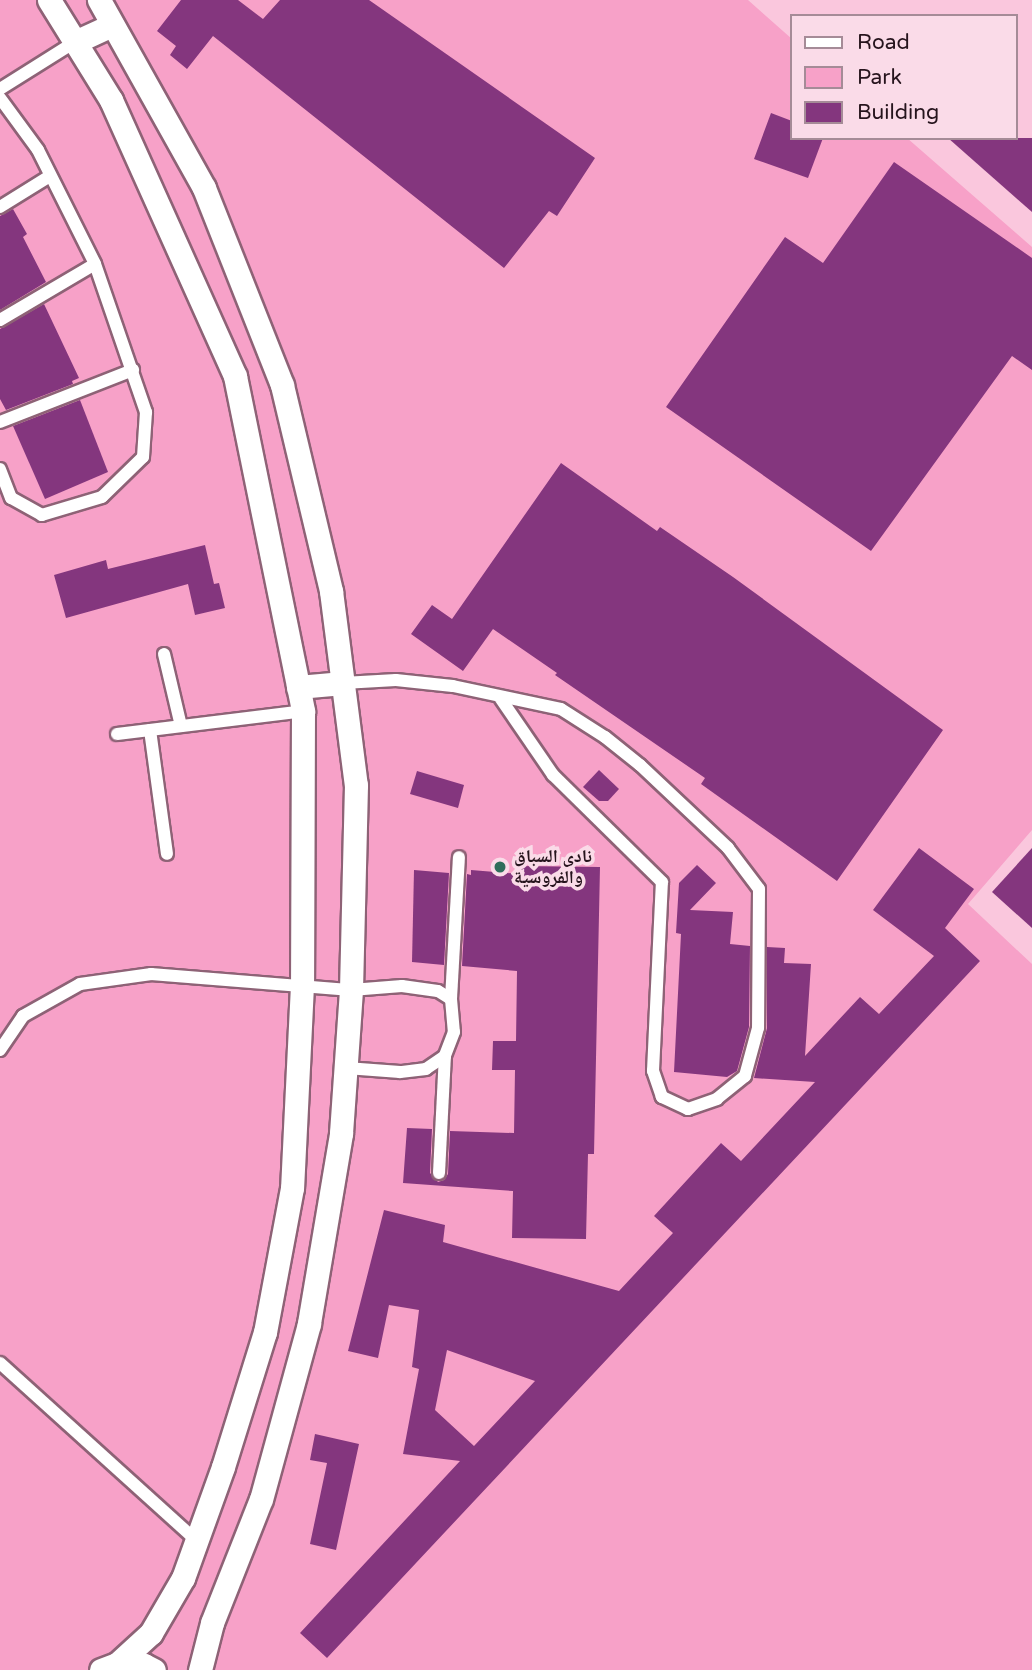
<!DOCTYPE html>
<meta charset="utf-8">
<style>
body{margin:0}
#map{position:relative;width:1032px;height:1670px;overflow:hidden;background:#fac7dd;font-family:"Varela Round","Noto Naskh Arabic",sans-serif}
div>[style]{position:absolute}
.green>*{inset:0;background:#f7a1c8}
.building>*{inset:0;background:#84367e}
.roads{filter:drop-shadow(2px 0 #8e6276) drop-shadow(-2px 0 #8e6276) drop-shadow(0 2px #8e6276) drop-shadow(0 -2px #8e6276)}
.service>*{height:12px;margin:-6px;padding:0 6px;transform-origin:6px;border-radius:6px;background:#fff}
.minor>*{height:23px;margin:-11.5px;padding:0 11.5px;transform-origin:11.5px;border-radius:11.5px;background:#fff}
.dots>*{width:19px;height:19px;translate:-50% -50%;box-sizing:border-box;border:4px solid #fadbe8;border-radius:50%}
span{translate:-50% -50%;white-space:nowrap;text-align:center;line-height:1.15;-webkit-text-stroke:7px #fadbe8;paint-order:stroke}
.poi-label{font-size:18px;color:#26141d;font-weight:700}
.left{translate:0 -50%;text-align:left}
.legend{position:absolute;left:790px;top:14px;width:228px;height:126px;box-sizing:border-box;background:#fadbe8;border:2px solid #a58b97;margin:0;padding:9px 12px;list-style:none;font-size:21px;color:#26141d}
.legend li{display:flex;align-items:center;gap:14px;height:35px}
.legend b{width:35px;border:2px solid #a58b97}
</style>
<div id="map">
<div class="green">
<i style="clip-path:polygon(0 0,748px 0,792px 39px,792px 138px,907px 138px,1032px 247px,1032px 830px,968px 904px,1032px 964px,1032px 1670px,0 1670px)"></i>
</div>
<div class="building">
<i style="clip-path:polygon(181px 0,238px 0,263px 19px,280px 0,369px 0,595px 158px,557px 216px,549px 211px,504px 268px,213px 36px,187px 69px,170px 55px,176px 46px,157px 31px)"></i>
<i style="clip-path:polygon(771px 113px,792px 121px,792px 138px,823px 138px,808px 178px,754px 159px)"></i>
<i style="clip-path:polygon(948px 138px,1032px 138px,1032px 212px)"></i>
<i style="clip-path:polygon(894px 162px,1032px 258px,1032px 370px,1012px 356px,871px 551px,666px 407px,785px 237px,823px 263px)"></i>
<i style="clip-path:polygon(13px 209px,27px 234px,23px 237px,46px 282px,0 310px,0 216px)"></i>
<i style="clip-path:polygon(44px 304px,79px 378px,72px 381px,73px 384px,6px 410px,0 399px,0 329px)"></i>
<i style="clip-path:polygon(80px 400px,108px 472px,45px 499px,13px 426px)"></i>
<i style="clip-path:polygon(561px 463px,657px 531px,660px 527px,733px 577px,943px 730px,837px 881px,701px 784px,705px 778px,555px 675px,557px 673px,493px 629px,463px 671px,411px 634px,432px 605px,452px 619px)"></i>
<i style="clip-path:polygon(205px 545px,214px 584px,219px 583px,225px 608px,195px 615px,188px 584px,66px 618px,54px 575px,106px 560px,108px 569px)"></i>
<i style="clip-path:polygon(599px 770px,619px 789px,608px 801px,599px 801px,583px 787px)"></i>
<i style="clip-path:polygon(417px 771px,464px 785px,458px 808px,410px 794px)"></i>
<i style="clip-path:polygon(evenodd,919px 848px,974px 889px,945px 928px,980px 961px,327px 1658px,300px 1633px,460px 1461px,403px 1454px,419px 1369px,412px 1367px,419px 1310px,389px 1305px,378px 1358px,348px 1351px,384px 1210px,445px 1225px,443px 1242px,619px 1291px,673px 1233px,654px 1216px,721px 1143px,741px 1161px,815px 1082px,754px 1078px,767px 1028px,767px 947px,785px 948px,784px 963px,811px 964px,805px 1056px,860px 997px,879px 1014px,934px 956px,873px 910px,919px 848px,447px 1350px,535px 1381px,474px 1446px,435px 1410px,447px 1350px)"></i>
<i style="clip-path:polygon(1032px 848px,1032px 928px,992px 892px)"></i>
<i style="clip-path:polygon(697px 865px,716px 883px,690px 910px,733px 912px,730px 944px,750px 946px,749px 1027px,737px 1071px,727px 1077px,674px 1072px,681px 934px,676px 933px,679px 883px)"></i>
<i style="clip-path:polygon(519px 866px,600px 867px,594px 1154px,588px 1154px,586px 1239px,512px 1238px,513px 1191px,403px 1183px,407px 1128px,432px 1129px,430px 1173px,438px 1182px,444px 1180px,448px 1174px,450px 1131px,514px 1133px,515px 1070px,492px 1070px,493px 1041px,516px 1041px,517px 971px,462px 966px,467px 874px,471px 875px,471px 870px,519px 874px)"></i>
<i style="clip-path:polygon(414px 870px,449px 873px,444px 965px,412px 962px)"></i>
<i style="clip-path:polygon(315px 1434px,359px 1444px,336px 1550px,310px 1544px,327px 1463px,310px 1460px)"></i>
</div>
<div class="roads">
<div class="service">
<i style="left:0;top:89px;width:89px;rotate:-32.1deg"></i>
<i style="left:0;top:98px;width:64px;rotate:53.8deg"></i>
<i style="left:38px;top:150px;width:127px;rotate:63.4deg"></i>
<i style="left:95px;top:264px;width:157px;rotate:71deg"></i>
<i style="left:146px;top:412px;width:45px;rotate:93.8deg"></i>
<i style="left:143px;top:457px;width:57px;rotate:135.7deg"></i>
<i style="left:102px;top:497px;width:63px;rotate:163.3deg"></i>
<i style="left:42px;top:515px;width:35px;rotate:-151deg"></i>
<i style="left:11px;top:498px;width:31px;rotate:-111deg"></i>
<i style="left:0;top:207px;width:59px;rotate:-31.8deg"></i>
<i style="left:0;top:320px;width:110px;rotate:-30.5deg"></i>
<i style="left:0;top:422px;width:143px;rotate:-21.4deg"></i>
<i style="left:164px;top:654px;width:74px;rotate:76.7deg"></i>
<i style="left:343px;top:683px;width:53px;rotate:-3.2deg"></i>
<i style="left:396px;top:680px;width:57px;rotate:6deg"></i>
<i style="left:453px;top:686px;width:110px;rotate:12deg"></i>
<i style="left:561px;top:709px;width:52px;rotate:32.5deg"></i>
<i style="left:605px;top:737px;width:45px;rotate:38.7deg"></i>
<i style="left:640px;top:765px;width:121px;rotate:43.3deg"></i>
<i style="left:728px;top:848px;width:51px;rotate:52.9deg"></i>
<i style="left:759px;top:889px;width:139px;rotate:90.4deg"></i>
<i style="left:758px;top:1028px;width:50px;rotate:105.2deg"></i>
<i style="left:745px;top:1076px;width:36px;rotate:141deg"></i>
<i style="left:717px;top:1099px;width:31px;rotate:161deg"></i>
<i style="left:688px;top:1109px;width:29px;rotate:-155deg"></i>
<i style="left:662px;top:1097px;width:28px;rotate:-109deg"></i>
<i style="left:653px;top:1071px;width:189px;rotate:-87.3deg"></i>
<i style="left:662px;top:882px;width:153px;rotate:-135.5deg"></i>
<i style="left:553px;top:775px;width:92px;rotate:-124.4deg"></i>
<i style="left:150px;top:730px;width:125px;rotate:82.2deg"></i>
<i style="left:117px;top:734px;width:187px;rotate:-7deg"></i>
<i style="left:451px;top:999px;width:142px;rotate:-86.8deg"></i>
<i style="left:0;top:1050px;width:41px;rotate:-55.9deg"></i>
<i style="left:23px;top:1016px;width:65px;rotate:-29.3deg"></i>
<i style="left:80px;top:984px;width:72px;rotate:-8deg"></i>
<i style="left:151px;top:974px;width:201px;rotate:4.6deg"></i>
<i style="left:351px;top:990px;width:51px;rotate:-4.5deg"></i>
<i style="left:402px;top:986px;width:36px;rotate:8deg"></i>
<i style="left:438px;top:991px;width:15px;rotate:32deg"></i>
<i style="left:451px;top:999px;width:33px;rotate:85deg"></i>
<i style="left:454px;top:1032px;width:26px;rotate:111deg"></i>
<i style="left:445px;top:1056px;width:23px;rotate:146deg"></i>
<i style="left:426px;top:1069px;width:26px;rotate:173deg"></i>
<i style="left:400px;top:1072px;width:54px;rotate:-175.8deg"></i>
<i style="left:439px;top:1173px;width:117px;rotate:-87.1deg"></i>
<i style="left:0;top:1363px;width:266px;rotate:42.1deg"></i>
</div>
<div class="minor">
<i style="left:49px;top:0;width:118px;rotate:58.2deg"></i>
<i style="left:111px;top:100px;width:303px;rotate:65.8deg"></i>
<i style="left:235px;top:376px;width:342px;rotate:78.5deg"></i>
<i style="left:303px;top:711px;width:274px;rotate:90.2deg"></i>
<i style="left:302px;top:985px;width:203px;rotate:92.8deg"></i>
<i style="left:292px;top:1188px;width:147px;rotate:100.6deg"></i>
<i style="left:265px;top:1332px;width:141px;rotate:107.3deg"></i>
<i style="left:223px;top:1467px;width:118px;rotate:109.8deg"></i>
<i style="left:183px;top:1578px;width:64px;rotate:120.2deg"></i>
<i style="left:151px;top:1633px;width:46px;rotate:137.6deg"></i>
<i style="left:99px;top:0;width:215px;rotate:60.8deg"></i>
<i style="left:204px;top:188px;width:212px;rotate:68.4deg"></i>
<i style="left:282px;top:385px;width:212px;rotate:76.6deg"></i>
<i style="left:331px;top:591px;width:196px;rotate:82.7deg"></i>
<i style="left:356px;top:785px;width:205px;rotate:91.4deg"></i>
<i style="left:351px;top:990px;width:144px;rotate:94deg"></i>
<i style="left:341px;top:1134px;width:193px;rotate:99.6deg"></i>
<i style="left:309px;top:1324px;width:181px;rotate:105.3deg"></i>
<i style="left:261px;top:1499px;width:133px;rotate:111.6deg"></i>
<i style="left:212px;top:1623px;width:49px;rotate:104.3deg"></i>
<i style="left:75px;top:42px;width:41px;rotate:-24.7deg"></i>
<i style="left:298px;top:687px;width:45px;rotate:-5.1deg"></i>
<i style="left:101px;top:1670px;width:17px;rotate:-21deg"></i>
<i style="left:117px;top:1664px;width:27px;rotate:2deg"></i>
<i style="left:144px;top:1665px;width:11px;rotate:27deg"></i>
</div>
</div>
<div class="dots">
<i style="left:500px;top:867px;background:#2f6e5b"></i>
</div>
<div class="poi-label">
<span class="left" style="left:514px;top:867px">نادي السباق<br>والفروسية</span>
</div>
<ul class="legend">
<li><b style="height:9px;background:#fff"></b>Road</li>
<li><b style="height:19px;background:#f7a1c8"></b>Park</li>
<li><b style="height:19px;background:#84367e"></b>Building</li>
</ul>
</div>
